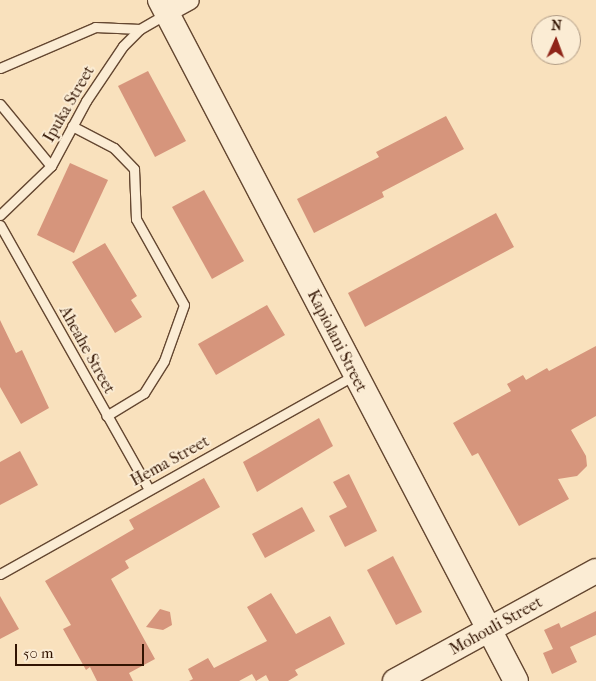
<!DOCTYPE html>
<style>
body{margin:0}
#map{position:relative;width:596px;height:681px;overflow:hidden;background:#f9e1bd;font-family:"IM FELL French Canon",serif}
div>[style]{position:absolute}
.building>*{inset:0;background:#d6957c}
.roads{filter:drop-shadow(1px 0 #644731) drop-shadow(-1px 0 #644731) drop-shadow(0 1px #644731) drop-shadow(0 -1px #644731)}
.lane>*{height:9px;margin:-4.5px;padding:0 4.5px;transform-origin:4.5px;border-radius:4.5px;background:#fbecd4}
.street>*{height:18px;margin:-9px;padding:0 9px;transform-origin:9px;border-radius:9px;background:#fbecd4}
.secondary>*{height:24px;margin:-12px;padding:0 12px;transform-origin:12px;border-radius:12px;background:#fbecd4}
span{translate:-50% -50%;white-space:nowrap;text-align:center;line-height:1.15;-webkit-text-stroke:4px #fbecd4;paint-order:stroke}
.street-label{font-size:16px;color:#321402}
.north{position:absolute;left:531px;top:15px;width:50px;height:50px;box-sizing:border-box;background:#fbecd4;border:1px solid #ab9680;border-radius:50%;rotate:2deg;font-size:14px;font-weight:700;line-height:20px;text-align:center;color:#321402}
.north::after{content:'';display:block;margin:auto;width:18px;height:22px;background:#8f2418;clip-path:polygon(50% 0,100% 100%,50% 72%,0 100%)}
.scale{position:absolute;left:15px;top:644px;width:129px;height:22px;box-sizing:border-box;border:2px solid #321402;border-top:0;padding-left:6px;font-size:15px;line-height:18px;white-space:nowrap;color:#321402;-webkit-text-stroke:4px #fbecd4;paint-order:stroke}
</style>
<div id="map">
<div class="building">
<i style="clip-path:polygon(148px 71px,186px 141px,155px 157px,118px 86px)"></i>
<i style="clip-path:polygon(446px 116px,464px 149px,382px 192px,384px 197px,314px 233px,297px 199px,379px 157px,376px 152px)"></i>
<i style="clip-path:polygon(70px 163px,108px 180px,74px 253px,37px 235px)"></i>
<i style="clip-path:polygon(204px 190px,244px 261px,212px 279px,172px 207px)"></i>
<i style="clip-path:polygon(496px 213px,514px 247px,365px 327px,348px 293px)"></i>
<i style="clip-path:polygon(105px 243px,137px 296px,131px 300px,142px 317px,115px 333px,72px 262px)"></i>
<i style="clip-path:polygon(267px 305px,285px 335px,216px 375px,198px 344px)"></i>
<i style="clip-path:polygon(0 320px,16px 353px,22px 350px,49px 408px,21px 424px,0 387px)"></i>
<i style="clip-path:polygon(596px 346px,596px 416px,571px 430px,586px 456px,587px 466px,577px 476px,558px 479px,569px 499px,519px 526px,478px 453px,472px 456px,453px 423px,511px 391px,507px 384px,523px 375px,526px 380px,547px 368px,549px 371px)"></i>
<i style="clip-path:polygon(319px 418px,333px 446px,257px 492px,243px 462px)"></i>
<i style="clip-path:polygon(20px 451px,38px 485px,0 505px,0 462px)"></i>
<i style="clip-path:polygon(349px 474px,377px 531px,345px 547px,329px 516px,347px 507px,333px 482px)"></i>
<i style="clip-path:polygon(204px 478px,220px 507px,125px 561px,129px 568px,111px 579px,155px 659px,129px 673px,133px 681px,97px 681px,90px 667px,86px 670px,63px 629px,71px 625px,45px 581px,134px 529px,129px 520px)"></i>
<i style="clip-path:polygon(302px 507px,315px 531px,265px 558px,252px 534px)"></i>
<i style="clip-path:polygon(393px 556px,422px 612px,396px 625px,367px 570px)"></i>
<i style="clip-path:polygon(271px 593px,296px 634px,330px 616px,345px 644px,295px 670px,298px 675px,288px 681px,269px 681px,266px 675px,256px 681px,252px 674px,239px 681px,189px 681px,193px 679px,188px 669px,208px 658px,214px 668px,267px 641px,247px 607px)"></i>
<i style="clip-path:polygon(0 596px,19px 629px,0 639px)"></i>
<i style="clip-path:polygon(160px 609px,170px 612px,172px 625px,163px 630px,146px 627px)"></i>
<i style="clip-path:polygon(596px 611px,596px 635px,570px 647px,577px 662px,552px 674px,543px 653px,553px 649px,544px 630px,559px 623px,561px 628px)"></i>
</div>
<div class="roads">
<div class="lane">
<i style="left:0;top:68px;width:103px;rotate:-23.3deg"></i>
<i style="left:95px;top:27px;width:45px;rotate:2.5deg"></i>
<i style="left:0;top:104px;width:80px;rotate:50.6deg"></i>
<i style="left:72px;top:126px;width:47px;rotate:27.6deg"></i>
<i style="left:114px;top:148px;width:29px;rotate:46deg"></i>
<i style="left:134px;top:169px;width:50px;rotate:87.7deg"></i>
<i style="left:136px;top:219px;width:98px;rotate:60.8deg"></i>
<i style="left:184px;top:305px;width:59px;rotate:109.7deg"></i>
<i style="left:164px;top:361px;width:38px;rotate:122deg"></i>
<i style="left:144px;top:393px;width:44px;rotate:148.8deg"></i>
<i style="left:0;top:215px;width:71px;rotate:-43.9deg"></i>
<i style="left:51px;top:166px;width:74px;rotate:-61.7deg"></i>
<i style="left:86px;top:101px;width:66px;rotate:-56.1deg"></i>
<i style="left:123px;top:46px;width:24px;rotate:-45deg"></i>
<i style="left:140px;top:29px;width:30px;rotate:-30deg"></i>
<i style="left:0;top:225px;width:303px;rotate:60.6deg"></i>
<i style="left:0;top:574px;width:406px;rotate:-29.3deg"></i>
</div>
<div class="street">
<i style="left:167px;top:13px;width:26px;rotate:-29deg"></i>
</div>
<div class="secondary">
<i style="left:160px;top:0;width:768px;rotate:62.4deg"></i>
<i style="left:395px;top:681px;width:229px;rotate:-28.7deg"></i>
</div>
</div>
<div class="street-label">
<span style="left:69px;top:104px;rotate:-60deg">Ipuka Street</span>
<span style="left:337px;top:341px;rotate:63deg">Kapiolani Street</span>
<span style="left:87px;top:350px;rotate:61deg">Aheahe Street</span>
<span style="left:170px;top:461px;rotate:-29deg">Hema Street</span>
<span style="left:496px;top:626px;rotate:-29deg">Mohouli Street</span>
</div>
<div class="north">N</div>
<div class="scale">50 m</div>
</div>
